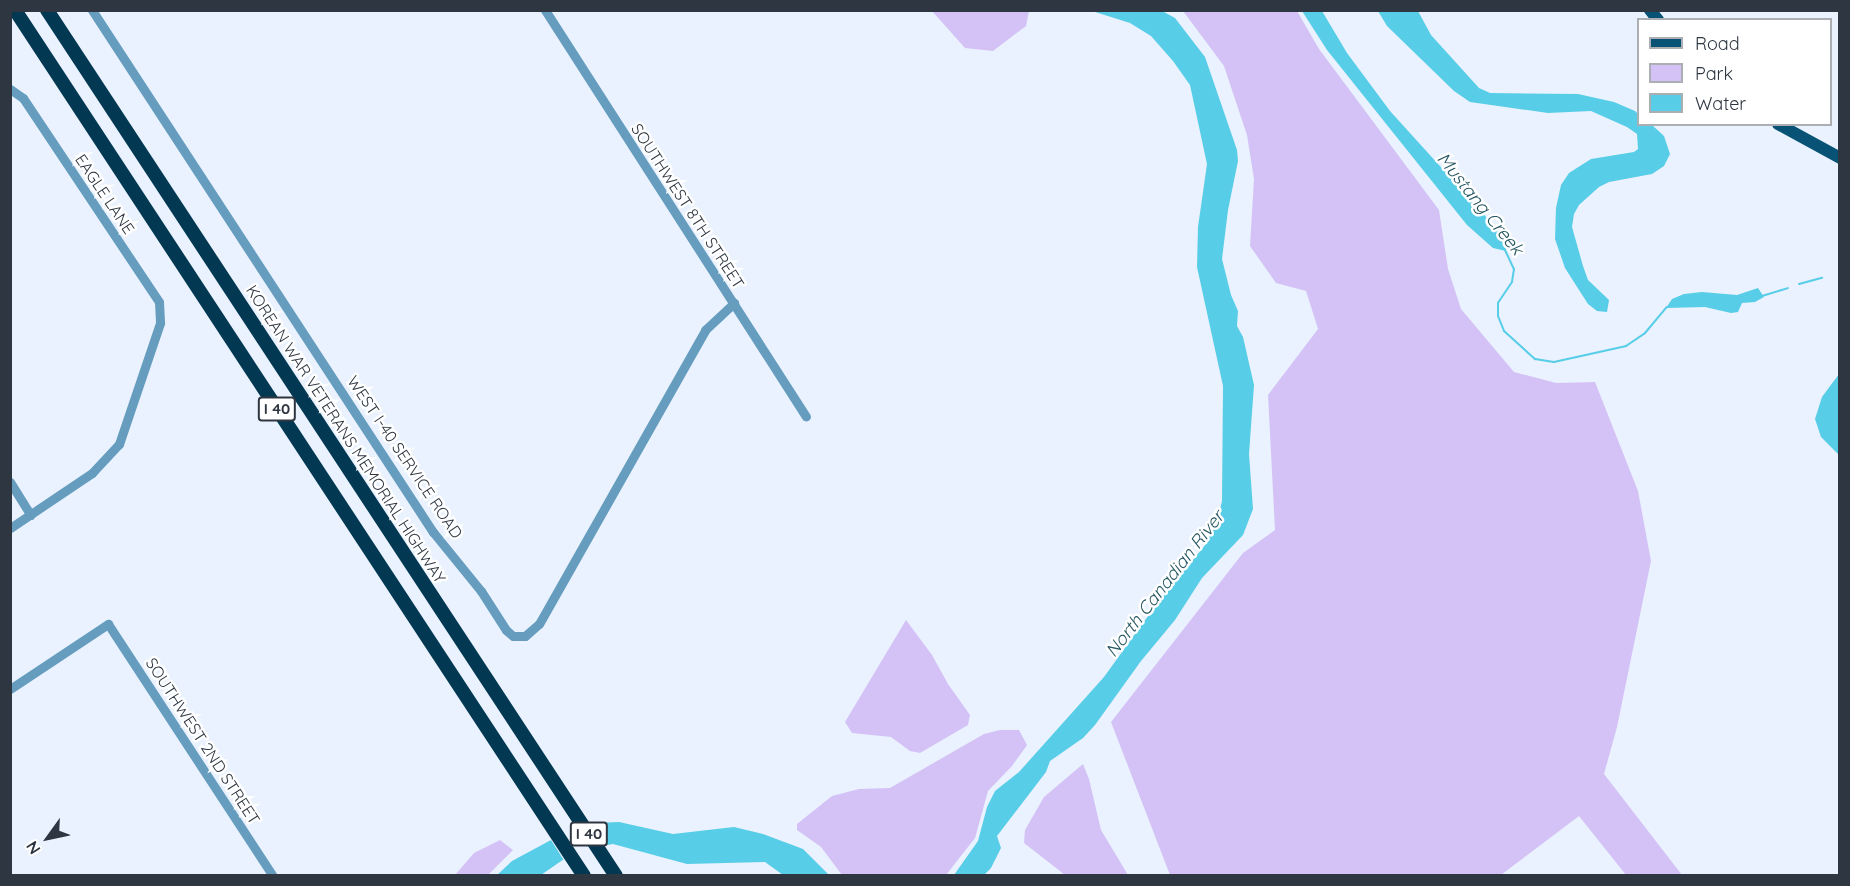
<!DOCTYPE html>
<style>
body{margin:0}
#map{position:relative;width:1850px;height:886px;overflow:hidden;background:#e9f2fe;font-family:Quicksand,sans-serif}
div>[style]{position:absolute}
.green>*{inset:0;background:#d4c2f6}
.water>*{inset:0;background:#57cde7}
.pier>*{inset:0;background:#e9f2fe}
.stream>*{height:2px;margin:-1px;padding:0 1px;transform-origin:1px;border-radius:1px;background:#57cde7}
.minor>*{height:9px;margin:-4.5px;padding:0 4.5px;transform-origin:4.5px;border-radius:4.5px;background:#669dbf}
.major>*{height:12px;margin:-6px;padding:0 6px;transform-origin:6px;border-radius:6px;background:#085375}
.highway>*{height:14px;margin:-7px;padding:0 7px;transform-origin:7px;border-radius:7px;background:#023852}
span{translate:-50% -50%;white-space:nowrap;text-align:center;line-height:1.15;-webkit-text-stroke:5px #fff;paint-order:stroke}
.shield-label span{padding:2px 4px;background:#fff;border:2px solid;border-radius:4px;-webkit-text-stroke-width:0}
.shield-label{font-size:15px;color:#2e3641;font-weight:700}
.street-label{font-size:16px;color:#2e3641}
.water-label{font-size:18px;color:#235560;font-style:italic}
.frame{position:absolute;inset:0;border:12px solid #2e3641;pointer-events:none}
.legend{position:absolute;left:1637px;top:18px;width:195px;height:108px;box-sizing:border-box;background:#fff;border:2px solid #abafb3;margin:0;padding:8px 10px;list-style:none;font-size:18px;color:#2e3641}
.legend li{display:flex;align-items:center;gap:12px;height:30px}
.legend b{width:30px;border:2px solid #abafb3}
.north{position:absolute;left:18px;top:808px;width:60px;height:60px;-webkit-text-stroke:4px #fff;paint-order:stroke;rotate:237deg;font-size:16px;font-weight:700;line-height:24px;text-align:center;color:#2e3641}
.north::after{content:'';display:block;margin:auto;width:21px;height:27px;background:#2e3641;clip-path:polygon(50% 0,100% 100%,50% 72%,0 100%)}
</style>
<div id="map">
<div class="green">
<i style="clip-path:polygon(932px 11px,1028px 10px,1029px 11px,1026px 26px,993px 51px,965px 48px)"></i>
<i style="clip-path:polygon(1183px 11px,1297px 11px,1319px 49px,1439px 210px,1448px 269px,1461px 309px,1514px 372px,1556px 383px,1595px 382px,1638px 491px,1651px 561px,1617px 727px,1604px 774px,1682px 875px,1626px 875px,1579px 816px,1501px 875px,1170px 875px,1111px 722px,1243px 553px,1275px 530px,1268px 395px,1318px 329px,1306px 291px,1276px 283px,1250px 246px,1254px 179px,1247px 135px,1224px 66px)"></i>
<i style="clip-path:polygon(906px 620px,932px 655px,948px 684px,970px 715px,968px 725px,920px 753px,910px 751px,891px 737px,852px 733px,845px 722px)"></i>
<i style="clip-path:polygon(1000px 730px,1019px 730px,1027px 745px,1012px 766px,988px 791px,975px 838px,946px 875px,842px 875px,821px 847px,797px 830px,797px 824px,832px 796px,859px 789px,890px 788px,984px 734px)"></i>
<i style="clip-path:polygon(1083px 764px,1089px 779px,1101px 830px,1128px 875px,1065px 875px,1024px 843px,1025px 830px,1044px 797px)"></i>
<i style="clip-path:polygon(500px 840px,513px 850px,488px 875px,455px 875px,474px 853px)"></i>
</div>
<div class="water">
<i style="clip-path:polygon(1092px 11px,1162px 11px,1175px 18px,1205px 57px,1237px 150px,1238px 161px,1228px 210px,1222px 259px,1231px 295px,1238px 311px,1237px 326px,1243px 337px,1254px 385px,1249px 454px,1253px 509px,1243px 535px,1202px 578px,1175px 620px,1141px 661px,1095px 725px,1083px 738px,1050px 761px,1046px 772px,997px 836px,1001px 848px,991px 868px,984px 875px,954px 875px,978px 841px,987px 807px,995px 791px,1019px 772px,1104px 677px,1156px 605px,1206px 544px,1218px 518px,1222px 501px,1223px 386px,1197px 267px,1198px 227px,1207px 164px,1190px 85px,1173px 61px,1151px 36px,1130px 23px)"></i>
<i style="clip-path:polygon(1302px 11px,1322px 11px,1347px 53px,1390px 111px,1506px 239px,1506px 251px,1493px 248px,1467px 225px,1327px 50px)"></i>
<i style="clip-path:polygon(1378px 11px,1418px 11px,1431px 35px,1479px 88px,1490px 93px,1578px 94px,1614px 102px,1635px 111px,1638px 114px,1638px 124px,1652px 125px,1664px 136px,1670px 154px,1664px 166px,1652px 174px,1609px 182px,1599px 187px,1579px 205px,1574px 214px,1572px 227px,1583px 266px,1588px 280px,1609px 300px,1607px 312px,1597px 311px,1588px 304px,1565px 268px,1555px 239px,1556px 208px,1561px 185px,1569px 173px,1591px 159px,1634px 152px,1638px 149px,1637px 134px,1627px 127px,1591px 111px,1548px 113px,1470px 102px,1454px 91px,1387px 26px)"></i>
<i style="clip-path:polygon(1758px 288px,1764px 297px,1755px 302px,1742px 303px,1738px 312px,1731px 313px,1705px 307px,1666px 308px,1672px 299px,1684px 294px,1702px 292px,1737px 295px)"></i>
<i style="clip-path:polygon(1839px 374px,1838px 418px,1839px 455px,1821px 437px,1815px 419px,1822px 397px)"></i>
<i style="clip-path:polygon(619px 822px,673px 834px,734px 827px,763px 834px,803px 849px,829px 875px,783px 875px,765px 862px,687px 864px,613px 844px,577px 850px,541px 875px,496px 876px,512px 861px,564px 833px,595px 823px)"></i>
</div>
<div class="pier">
<i style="clip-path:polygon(591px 821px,608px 847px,588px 849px,565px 862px,549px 837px)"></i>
</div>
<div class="stream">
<i style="left:1505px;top:250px;width:21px;rotate:65deg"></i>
<i style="left:1514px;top:269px;width:13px;rotate:99deg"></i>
<i style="left:1512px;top:282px;width:25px;rotate:124deg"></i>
<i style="left:1498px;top:303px;width:13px;rotate:90deg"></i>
<i style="left:1498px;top:316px;width:16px;rotate:68deg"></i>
<i style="left:1504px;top:331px;width:42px;rotate:42.1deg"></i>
<i style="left:1535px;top:359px;width:19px;rotate:9deg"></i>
<i style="left:1554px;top:362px;width:74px;rotate:-12.5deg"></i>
<i style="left:1626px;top:346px;width:23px;rotate:-34deg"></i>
<i style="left:1645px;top:333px;width:34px;rotate:-50deg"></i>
<i style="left:1799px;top:284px;width:24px;rotate:-15deg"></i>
<i style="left:1762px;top:296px;width:27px;rotate:-17deg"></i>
</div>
<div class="minor">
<i style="left:92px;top:10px;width:624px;rotate:56.85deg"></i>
<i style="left:433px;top:532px;width:76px;rotate:50.9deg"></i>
<i style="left:481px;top:591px;width:46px;rotate:57.3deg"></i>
<i style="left:506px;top:630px;width:9px;rotate:41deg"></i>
<i style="left:513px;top:636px;width:12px"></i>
<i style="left:525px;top:636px;width:18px;rotate:-41deg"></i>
<i style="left:539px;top:624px;width:338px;rotate:-60.5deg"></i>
<i style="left:705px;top:330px;width:40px;rotate:-43deg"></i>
<i style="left:545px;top:10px;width:483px;rotate:57.3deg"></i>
<i style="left:10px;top:89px;width:16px;rotate:35deg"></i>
<i style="left:23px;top:98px;width:245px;rotate:56.3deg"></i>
<i style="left:159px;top:302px;width:21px;rotate:87deg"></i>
<i style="left:160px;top:323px;width:128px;rotate:108.7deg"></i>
<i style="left:119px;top:444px;width:40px;rotate:133deg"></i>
<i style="left:92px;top:473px;width:99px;rotate:146.1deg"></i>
<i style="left:10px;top:482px;width:39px;rotate:58deg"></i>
<i style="left:10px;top:689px;width:118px;rotate:-33.6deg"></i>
<i style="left:108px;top:624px;width:301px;rotate:56.8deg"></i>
</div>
<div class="major">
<i style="left:1650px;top:10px;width:13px;rotate:51deg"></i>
<i style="left:1778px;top:124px;width:71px;rotate:28.7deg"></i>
</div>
<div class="highway">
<i style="left:15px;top:10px;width:1036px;rotate:56.69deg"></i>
<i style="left:47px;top:10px;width:1036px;rotate:56.69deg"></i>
</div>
<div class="shield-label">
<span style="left:277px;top:409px">I 40</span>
<span style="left:589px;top:834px">I 40</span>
</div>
<div class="street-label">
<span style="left:105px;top:194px;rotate:56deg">EAGLE LANE</span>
<span style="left:688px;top:206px;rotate:57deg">SOUTHWEST 8TH STREET</span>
<span style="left:346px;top:434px;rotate:57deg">KOREAN WAR VETERANS MEMORIAL HIGHWAY</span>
<span style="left:405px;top:457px;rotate:56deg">WEST I-40 SERVICE ROAD</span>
<span style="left:203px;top:741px;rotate:57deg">SOUTHWEST 2ND STREET</span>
</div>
<div class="water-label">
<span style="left:1480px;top:204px;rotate:51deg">Mustang Creek</span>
<span style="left:1165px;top:584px;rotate:-52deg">North Canadian River</span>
</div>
<div class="frame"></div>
<ul class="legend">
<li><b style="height:8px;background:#085375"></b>Road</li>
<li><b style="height:16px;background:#d4c2f6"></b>Park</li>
<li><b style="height:16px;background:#57cde7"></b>Water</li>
</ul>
<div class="north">N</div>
</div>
